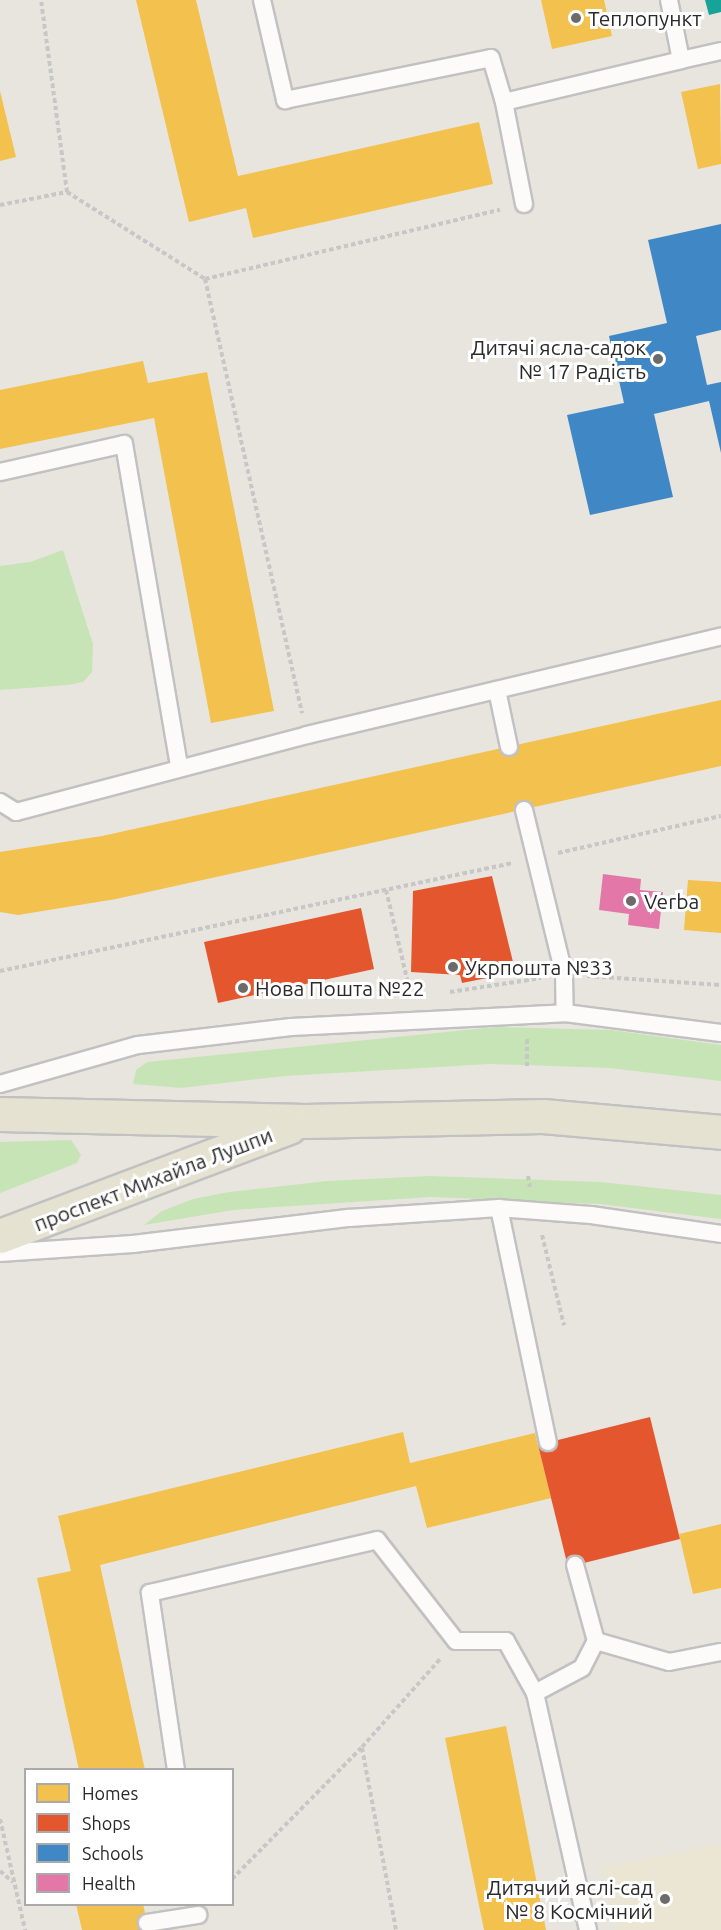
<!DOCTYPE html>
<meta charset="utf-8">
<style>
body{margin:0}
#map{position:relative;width:721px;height:1930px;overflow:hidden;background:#e8e5df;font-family:Ubuntu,sans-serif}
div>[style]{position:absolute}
.education>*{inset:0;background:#ebe5d3}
.green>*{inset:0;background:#c7e4b7}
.homes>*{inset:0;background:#f2c14e}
.shops>*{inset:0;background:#e4572e}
.schools>*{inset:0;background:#3f88c5}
.health>*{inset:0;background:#e377a8}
.public>*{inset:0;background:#17a398}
.path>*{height:4px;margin-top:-2px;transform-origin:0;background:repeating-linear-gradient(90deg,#c8c7c7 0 4.5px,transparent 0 7.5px)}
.roads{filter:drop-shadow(2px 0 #c2c1c1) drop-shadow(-2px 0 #c2c1c1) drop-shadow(0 2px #c2c1c1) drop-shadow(0 -2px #c2c1c1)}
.lane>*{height:16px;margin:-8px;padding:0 8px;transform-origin:8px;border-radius:8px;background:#fcfbfa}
.primary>*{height:33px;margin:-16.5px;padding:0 16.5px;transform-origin:16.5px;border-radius:16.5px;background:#e6e2d2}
.dots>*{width:16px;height:16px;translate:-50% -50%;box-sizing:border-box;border:3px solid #fff;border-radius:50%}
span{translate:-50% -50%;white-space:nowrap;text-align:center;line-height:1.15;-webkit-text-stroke:6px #fff;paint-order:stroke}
.poi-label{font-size:21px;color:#2a2a2a}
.left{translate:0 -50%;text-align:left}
.right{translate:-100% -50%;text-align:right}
.street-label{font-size:21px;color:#2a2a2a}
.legend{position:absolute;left:24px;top:1768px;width:210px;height:138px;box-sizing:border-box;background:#fff;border:2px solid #aaa;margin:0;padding:8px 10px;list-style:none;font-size:18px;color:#2a2a2a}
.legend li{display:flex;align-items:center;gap:12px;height:30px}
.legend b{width:30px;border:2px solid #aaa}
</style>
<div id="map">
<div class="education">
<i style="clip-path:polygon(721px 1844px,721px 1930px,617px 1930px,601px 1867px)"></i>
</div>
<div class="green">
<i style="clip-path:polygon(63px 550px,93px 644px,92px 672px,83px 682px,68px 685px,0 690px,0 566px,30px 562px)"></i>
<i style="clip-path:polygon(496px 1027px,611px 1030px,721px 1045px,721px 1081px,609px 1068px,490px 1064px,285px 1076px,181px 1088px,133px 1084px,136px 1070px,147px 1062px)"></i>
<i style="clip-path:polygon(71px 1140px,81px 1155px,77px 1163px,0 1193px,0 1142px)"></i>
<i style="clip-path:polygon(430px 1176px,601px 1182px,721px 1195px,721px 1219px,600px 1204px,431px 1197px,233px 1210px,144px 1225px,162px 1211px,193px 1199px,229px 1192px,327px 1181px)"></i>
</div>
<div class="homes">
<i style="clip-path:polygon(136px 0,196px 0,238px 176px,479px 122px,493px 184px,253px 238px,246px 208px,189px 222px)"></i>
<i style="clip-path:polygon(541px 0,604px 0,612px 36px,552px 49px)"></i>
<i style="clip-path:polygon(720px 84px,721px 164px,698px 169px,681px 92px)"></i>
<i style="clip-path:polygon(0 91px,16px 157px,0 161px)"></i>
<i style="clip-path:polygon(143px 361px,148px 383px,207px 372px,274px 711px,211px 723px,154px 418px,0 449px,0 390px)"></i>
<i style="clip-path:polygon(721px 700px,721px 766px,116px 899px,18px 915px,0 912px,0 852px,102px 836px)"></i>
<i style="clip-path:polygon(688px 880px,721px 882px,721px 933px,684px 930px)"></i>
<i style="clip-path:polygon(403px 1432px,410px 1463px,535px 1433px,551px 1498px,427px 1528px,416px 1486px,100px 1565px,145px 1770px,79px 1770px,37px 1578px,71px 1571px,58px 1516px)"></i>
<i style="clip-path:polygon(721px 1524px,721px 1588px,693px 1594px,679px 1534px)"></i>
<i style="clip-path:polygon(506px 1726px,519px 1792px,546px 1930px,484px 1930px,445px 1738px)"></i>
<i style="clip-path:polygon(76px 1904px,143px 1904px,149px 1930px,82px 1930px)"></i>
</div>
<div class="shops">
<i style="clip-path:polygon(492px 876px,513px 962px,496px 968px,497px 976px,462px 983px,460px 975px,411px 972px,413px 891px)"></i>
<i style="clip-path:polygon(361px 908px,374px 969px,218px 1003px,204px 942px)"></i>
<i style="clip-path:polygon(650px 1417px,680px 1539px,568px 1567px,538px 1445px)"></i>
</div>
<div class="schools">
<i style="clip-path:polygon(721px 224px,721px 330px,696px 336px,707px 385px,721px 382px,721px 453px,709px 401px,654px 414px,673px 497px,590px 515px,567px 415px,624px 403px,609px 336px,667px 323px,648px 240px)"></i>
</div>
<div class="health">
<i style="clip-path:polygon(603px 874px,641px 879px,640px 890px,663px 892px,659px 929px,628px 925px,629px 914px,599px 910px)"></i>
</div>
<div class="public">
<i style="clip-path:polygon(705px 0,721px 0,721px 12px,709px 15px)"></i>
</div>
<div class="path">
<i style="left:67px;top:192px;width:163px;rotate:32.2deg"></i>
<i style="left:205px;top:279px;width:445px;rotate:77.4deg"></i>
<i style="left:0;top:205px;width:68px;rotate:-11deg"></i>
<i style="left:67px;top:192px;width:194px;rotate:-97.7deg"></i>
<i style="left:205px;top:279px;width:303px;rotate:-13.2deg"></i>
<i style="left:558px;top:853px;width:167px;rotate:-12.8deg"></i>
<i style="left:386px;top:890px;width:109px;rotate:76.7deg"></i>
<i style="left:0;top:971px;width:524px;rotate:-11.89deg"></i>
<i style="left:587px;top:976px;width:134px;rotate:3.8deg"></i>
<i style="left:450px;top:992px;width:92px;rotate:-8.7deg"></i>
<i style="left:527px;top:1066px;width:28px;rotate:-90deg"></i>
<i style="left:528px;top:1176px;width:11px;rotate:80deg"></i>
<i style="left:542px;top:1235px;width:93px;rotate:76.3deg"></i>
<i style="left:362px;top:1748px;width:185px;rotate:79.4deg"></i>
<i style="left:0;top:1819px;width:114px;rotate:77.3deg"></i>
<i style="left:0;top:1871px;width:17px;rotate:40deg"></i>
<i style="left:232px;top:1879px;width:185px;rotate:-45.4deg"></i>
<i style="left:362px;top:1747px;width:118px;rotate:-48.4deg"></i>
</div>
<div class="roads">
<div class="lane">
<i style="left:262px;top:0;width:103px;rotate:77deg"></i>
<i style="left:285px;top:100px;width:210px;rotate:-11.5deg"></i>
<i style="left:491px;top:58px;width:46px;rotate:73.5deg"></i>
<i style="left:504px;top:102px;width:182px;rotate:-13.3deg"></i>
<i style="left:669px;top:0;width:61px;rotate:78.7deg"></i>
<i style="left:681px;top:60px;width:41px;rotate:-12.7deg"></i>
<i style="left:504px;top:102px;width:104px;rotate:78.9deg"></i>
<i style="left:0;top:472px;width:127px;rotate:-12.7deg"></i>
<i style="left:124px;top:444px;width:328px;rotate:80.3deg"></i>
<i style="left:497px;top:690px;width:58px;rotate:78.1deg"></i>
<i style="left:0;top:802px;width:19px;rotate:32deg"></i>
<i style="left:16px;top:812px;width:301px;rotate:-14.8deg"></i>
<i style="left:307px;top:735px;width:426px;rotate:-13.4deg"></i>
<i style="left:524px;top:810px;width:169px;rotate:76.3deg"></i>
<i style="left:564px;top:974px;width:39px;rotate:89deg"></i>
<i style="left:0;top:1084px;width:143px;rotate:-15.8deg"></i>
<i style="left:138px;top:1045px;width:154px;rotate:-6.7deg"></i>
<i style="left:291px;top:1027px;width:274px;rotate:-2.9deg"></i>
<i style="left:565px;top:1013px;width:157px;rotate:7.3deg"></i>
<i style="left:499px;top:1208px;width:239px;rotate:78.2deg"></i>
<i style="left:0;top:1253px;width:133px;rotate:-3.9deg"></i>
<i style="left:133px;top:1244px;width:218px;rotate:-6.9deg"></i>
<i style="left:349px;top:1218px;width:150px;rotate:-3.8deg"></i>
<i style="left:499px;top:1208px;width:92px;rotate:4.4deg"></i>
<i style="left:591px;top:1215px;width:131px;rotate:8.3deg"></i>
<i style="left:596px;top:1641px;width:76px;rotate:16deg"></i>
<i style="left:669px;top:1662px;width:53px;rotate:-10.9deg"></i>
<i style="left:535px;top:1693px;width:243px;rotate:77.4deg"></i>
<i style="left:176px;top:1770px;width:179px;rotate:-98.4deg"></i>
<i style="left:150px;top:1593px;width:233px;rotate:-13.1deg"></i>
<i style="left:377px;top:1540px;width:128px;rotate:52deg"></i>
<i style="left:456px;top:1641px;width:50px"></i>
<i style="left:506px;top:1641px;width:60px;rotate:60.9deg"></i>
<i style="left:535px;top:1693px;width:53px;rotate:-28deg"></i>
<i style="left:582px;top:1668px;width:30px;rotate:-63deg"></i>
<i style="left:596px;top:1641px;width:79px;rotate:-105.4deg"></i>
<i style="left:147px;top:1923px;width:52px;rotate:-8.9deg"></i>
</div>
<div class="primary">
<i style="left:0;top:1114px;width:305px;rotate:1.3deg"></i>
<i style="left:305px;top:1121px;width:238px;rotate:-1.2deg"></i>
<i style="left:543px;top:1116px;width:179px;rotate:5.1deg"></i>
<i style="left:0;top:1236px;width:309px;rotate:-20.7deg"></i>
</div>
</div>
<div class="dots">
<i style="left:576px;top:18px;background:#6c6b69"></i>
<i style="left:658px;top:359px;background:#6c6b69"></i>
<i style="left:631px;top:901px;background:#6c6b69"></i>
<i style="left:453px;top:967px;background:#6c6b69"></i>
<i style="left:243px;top:988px;background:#6c6b69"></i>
<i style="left:665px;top:1899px;background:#6c6b69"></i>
</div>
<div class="poi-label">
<span class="left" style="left:588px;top:18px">Теплопункт</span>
<span class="right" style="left:646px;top:359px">Дитячі ясла-садок<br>№ 17 Радість</span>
<span class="left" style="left:644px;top:901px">Verba</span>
<span class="left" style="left:465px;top:967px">Укрпошта №33</span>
<span class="left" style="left:255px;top:988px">Нова Пошта №22</span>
<span class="right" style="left:653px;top:1899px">Дитячий яслі-сад<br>№ 8 Космічний</span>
</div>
<div class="street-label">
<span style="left:153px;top:1179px;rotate:-21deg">проспект Михайла Лушпи</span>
</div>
<ul class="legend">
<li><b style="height:16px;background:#f2c14e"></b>Homes</li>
<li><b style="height:16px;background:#e4572e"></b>Shops</li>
<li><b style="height:16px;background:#3f88c5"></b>Schools</li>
<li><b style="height:16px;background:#e377a8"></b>Health</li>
</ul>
</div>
